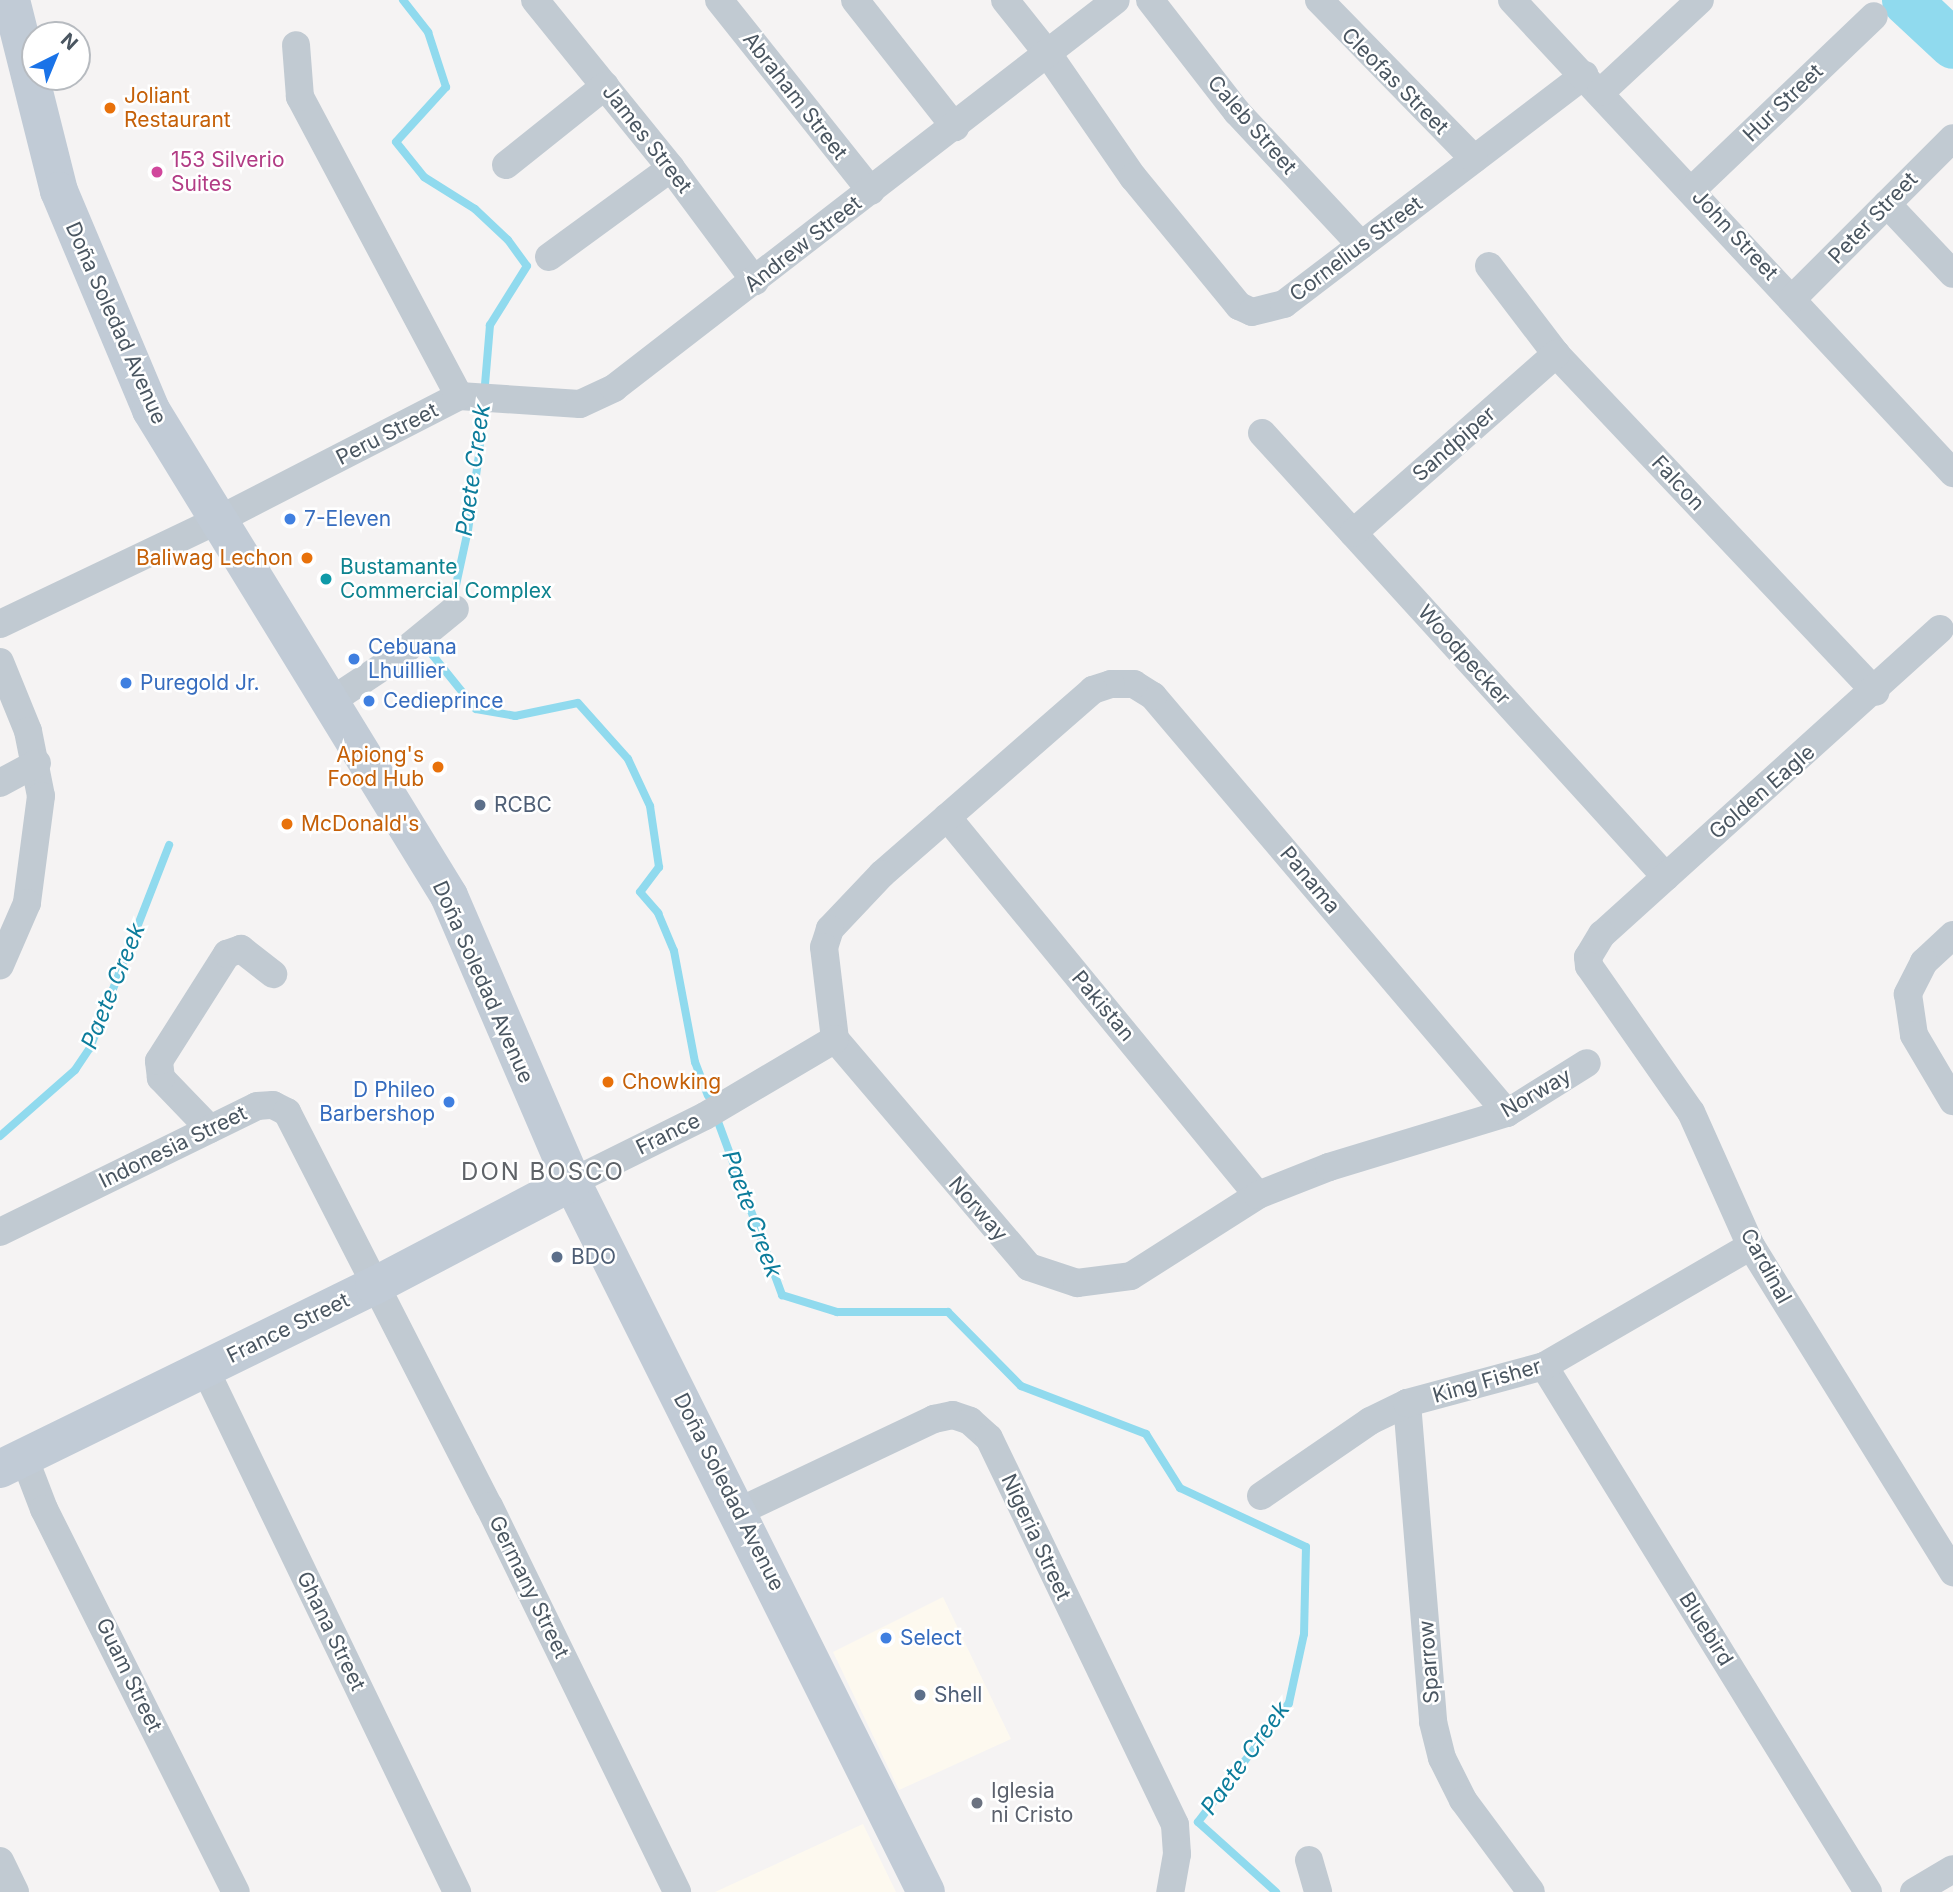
<!DOCTYPE html>
<meta charset="utf-8">
<style>
body{margin:0}
#map{position:relative;width:1953px;height:1892px;overflow:hidden;background:#f5f3f3;font-family:Inter,sans-serif}
div>[style]{position:absolute}
.commercial>*{inset:0;background:#fdf9ef}
.stream>*{height:8px;margin:-4px;padding:0 4px;transform-origin:4px;border-radius:4px;background:#90daee}
.river>*{height:49px;margin:-24.5px;padding:0 24.5px;transform-origin:24.5px;border-radius:24.5px;background:#90daee}
.minor>*{height:28px;margin:-14px;padding:0 14px;transform-origin:14px;border-radius:14px;background:#c1cad2}
.secondary>*{height:38px;margin:-19px;padding:0 19px;transform-origin:19px;border-radius:19px;background:#c1cbd6}
.dots>*{width:19px;height:19px;translate:-50% -50%;box-sizing:border-box;border:4px solid #fff;border-radius:50%}
span{translate:-50% -50%;white-space:nowrap;text-align:center;line-height:1.15;-webkit-text-stroke:5px #fff;paint-order:stroke}
.street-label{font-size:21px;color:#4a5661}
.food-label{font-size:21px;color:#c56008}
.left{translate:0 -50%;text-align:left}
.right{translate:-100% -50%;text-align:right}
.hotel-label{font-size:21px;color:#b23c85}
.shop-label{font-size:21px;color:#366cbe}
.culture-label{font-size:21px;color:#0d838f}
.service-label{font-size:21px;color:#4e5e75}
.worship-label{font-size:21px;color:#5b616d}
.water-label{font-size:23px;color:#0c7c9b;font-style:italic}
.quarter-label{font-size:24px;color:#5f6368;letter-spacing:2px}
.north{position:absolute;left:21px;top:21px;width:70px;height:70px;box-sizing:border-box;background:#fff;border:2px solid #b7bbc0;border-radius:50%;rotate:43deg;font-size:19px;font-weight:700;line-height:28px;text-align:center;color:#4a5661}
.north::after{content:'';display:block;margin:auto;width:24px;height:32px;background:#1a73e8;clip-path:polygon(50% 0,100% 100%,50% 72%,0 100%)}
</style>
<div id="map">
<div class="commercial">
<i style="clip-path:polygon(943px 1597px,1011px 1739px,899px 1790px,833px 1652px)"></i>
<i style="clip-path:polygon(863px 1824px,896px 1892px,715px 1892px)"></i>
</div>
<div class="stream">
<i style="left:403px;top:0;width:41px;rotate:52deg"></i>
<i style="left:428px;top:32px;width:58px;rotate:71.9deg"></i>
<i style="left:446px;top:87px;width:74px;rotate:132.3deg"></i>
<i style="left:396px;top:142px;width:45px;rotate:51.3deg"></i>
<i style="left:424px;top:177px;width:60px;rotate:32.1deg"></i>
<i style="left:475px;top:209px;width:45px;rotate:43.2deg"></i>
<i style="left:508px;top:240px;width:32px;rotate:54deg"></i>
<i style="left:527px;top:266px;width:70px;rotate:122.1deg"></i>
<i style="left:490px;top:325px;width:130px;rotate:94.8deg"></i>
<i style="left:479px;top:455px;width:76px;rotate:98.3deg"></i>
<i style="left:468px;top:530px;width:71px;rotate:102.3deg"></i>
<i style="left:453px;top:599px;width:6px;rotate:141deg"></i>
<i style="left:422px;top:642px;width:86px;rotate:51.1deg"></i>
<i style="left:476px;top:709px;width:40px;rotate:10deg"></i>
<i style="left:515px;top:716px;width:64px;rotate:-11.7deg"></i>
<i style="left:578px;top:703px;width:75px;rotate:48.2deg"></i>
<i style="left:628px;top:759px;width:52px;rotate:64.9deg"></i>
<i style="left:650px;top:806px;width:62px;rotate:81.6deg"></i>
<i style="left:659px;top:867px;width:31px;rotate:127deg"></i>
<i style="left:640px;top:892px;width:28px;rotate:49deg"></i>
<i style="left:658px;top:913px;width:41px;rotate:67.2deg"></i>
<i style="left:674px;top:951px;width:113px;rotate:79.3deg"></i>
<i style="left:695px;top:1062px;width:36px;rotate:69deg"></i>
<i style="left:717px;top:1119px;width:188px;rotate:69.7deg"></i>
<i style="left:782px;top:1295px;width:58px;rotate:17.2deg"></i>
<i style="left:837px;top:1312px;width:111px"></i>
<i style="left:948px;top:1312px;width:104px;rotate:45.4deg"></i>
<i style="left:1021px;top:1386px;width:134px;rotate:21deg"></i>
<i style="left:1146px;top:1434px;width:64px;rotate:57.8deg"></i>
<i style="left:1180px;top:1488px;width:139px;rotate:25.1deg"></i>
<i style="left:1306px;top:1547px;width:87px;rotate:91.3deg"></i>
<i style="left:1304px;top:1634px;width:71px;rotate:102.3deg"></i>
<i style="left:1289px;top:1703px;width:150px;rotate:127.4deg"></i>
<i style="left:1198px;top:1822px;width:105px;rotate:41.9deg"></i>
<i style="left:0;top:1136px;width:100px;rotate:-41.3deg"></i>
<i style="left:75px;top:1070px;width:27px;rotate:-56deg"></i>
<i style="left:90px;top:1048px;width:218px;rotate:-68.7deg"></i>
</div>
<div class="river">
<i style="left:1906px;top:0;width:64px;rotate:43.1deg"></i>
</div>
<div class="minor">
<i style="left:535px;top:0;width:216px;rotate:51deg"></i>
<i style="left:671px;top:168px;width:141px;rotate:53.4deg"></i>
<i style="left:719px;top:0;width:244px;rotate:51.5deg"></i>
<i style="left:855px;top:0;width:162px;rotate:51.8deg"></i>
<i style="left:1005px;top:0;width:69px;rotate:51.5deg"></i>
<i style="left:1048px;top:54px;width:150px;rotate:55.4deg"></i>
<i style="left:1133px;top:177px;width:167px;rotate:50.6deg"></i>
<i style="left:1239px;top:306px;width:14px;rotate:25deg"></i>
<i style="left:1252px;top:312px;width:33px;rotate:-14deg"></i>
<i style="left:1284px;top:304px;width:378px;rotate:-37.3deg"></i>
<i style="left:1150px;top:0;width:142px;rotate:52.2deg"></i>
<i style="left:1237px;top:112px;width:182px;rotate:47deg"></i>
<i style="left:1319px;top:0;width:222px;rotate:45.7deg"></i>
<i style="left:1512px;top:0;width:647px;rotate:47.01deg"></i>
<i style="left:1601px;top:92px;width:135px;rotate:-42.9deg"></i>
<i style="left:506px;top:165px;width:127px;rotate:-38.6deg"></i>
<i style="left:1693px;top:189px;width:250px;rotate:-43.7deg"></i>
<i style="left:1887px;top:204px;width:96px;rotate:46.7deg"></i>
<i style="left:549px;top:257px;width:151px;rotate:-36.1deg"></i>
<i style="left:1489px;top:266px;width:111px;rotate:52.7deg"></i>
<i style="left:1556px;top:354px;width:465px;rotate:46.6deg"></i>
<i style="left:1793px;top:298px;width:226px;rotate:-45deg"></i>
<i style="left:459px;top:396px;width:121px;rotate:3.8deg"></i>
<i style="left:580px;top:404px;width:38px;rotate:-25deg"></i>
<i style="left:614px;top:388px;width:634px;rotate:-37.7deg"></i>
<i style="left:1262px;top:433px;width:600px;rotate:47.7deg"></i>
<i style="left:1353px;top:533px;width:271px;rotate:-41.4deg"></i>
<i style="left:0;top:624px;width:239px;rotate:-25.5deg"></i>
<i style="left:216px;top:521px;width:273px;rotate:-27.2deg"></i>
<i style="left:459px;top:396px;width:339px;rotate:-118deg"></i>
<i style="left:300px;top:97px;width:52px;rotate:-94.4deg"></i>
<i style="left:1940px;top:629px;width:455px;rotate:137.9deg"></i>
<i style="left:1602px;top:934px;width:27px;rotate:121deg"></i>
<i style="left:1588px;top:957px;width:9px;rotate:84deg"></i>
<i style="left:1589px;top:966px;width:178px;rotate:55.1deg"></i>
<i style="left:1691px;top:1112px;width:147px;rotate:65.9deg"></i>
<i style="left:1751px;top:1246px;width:384px;rotate:58.2deg"></i>
<i style="left:0;top:662px;width:74px;rotate:67.9deg"></i>
<i style="left:28px;top:731px;width:66px;rotate:78.7deg"></i>
<i style="left:41px;top:796px;width:108px;rotate:97.5deg"></i>
<i style="left:27px;top:903px;width:68px;rotate:113.5deg"></i>
<i style="left:328px;top:703px;width:78px;rotate:-33.5deg"></i>
<i style="left:393px;top:660px;width:80px;rotate:-39.4deg"></i>
<i style="left:0;top:783px;width:42px;rotate:-28.4deg"></i>
<i style="left:947px;top:817px;width:489px;rotate:50.6deg"></i>
<i style="left:1953px;top:935px;width:40px;rotate:137deg"></i>
<i style="left:1924px;top:962px;width:36px;rotate:117deg"></i>
<i style="left:1908px;top:994px;width:41px;rotate:81.7deg"></i>
<i style="left:1914px;top:1035px;width:77px;rotate:59.4deg"></i>
<i style="left:1507px;top:1113px;width:547px;rotate:-130.33deg"></i>
<i style="left:1153px;top:696px;width:22px;rotate:-148deg"></i>
<i style="left:1134px;top:684px;width:23px;rotate:180deg"></i>
<i style="left:1111px;top:684px;width:19px;rotate:162deg"></i>
<i style="left:1093px;top:690px;width:280px;rotate:138.9deg"></i>
<i style="left:882px;top:874px;width:76px;rotate:133.4deg"></i>
<i style="left:830px;top:929px;width:19px;rotate:108deg"></i>
<i style="left:824px;top:947px;width:93px;rotate:83.2deg"></i>
<i style="left:835px;top:1039px;width:299px;rotate:49.6deg"></i>
<i style="left:1029px;top:1267px;width:51px;rotate:18.4deg"></i>
<i style="left:1077px;top:1283px;width:54px;rotate:-7.4deg"></i>
<i style="left:1131px;top:1276px;width:151px;rotate:-32.5deg"></i>
<i style="left:1258px;top:1195px;width:76px;rotate:-21.5deg"></i>
<i style="left:1329px;top:1167px;width:186px;rotate:-16.9deg"></i>
<i style="left:1507px;top:1113px;width:94px;rotate:-32deg"></i>
<i style="left:210px;top:1129px;width:71px;rotate:-133.9deg"></i>
<i style="left:161px;top:1078px;width:17px;rotate:-97deg"></i>
<i style="left:159px;top:1061px;width:127px;rotate:-57.6deg"></i>
<i style="left:227px;top:954px;width:15px;rotate:-20deg"></i>
<i style="left:241px;top:949px;width:41px;rotate:38deg"></i>
<i style="left:572px;top:1182px;width:148px;rotate:-26.4deg"></i>
<i style="left:705px;top:1116px;width:151px;rotate:-30.6deg"></i>
<i style="left:0;top:1232px;width:286px;rotate:-26.1deg"></i>
<i style="left:257px;top:1106px;width:16px;rotate:-4deg"></i>
<i style="left:273px;top:1105px;width:16px;rotate:27deg"></i>
<i style="left:287px;top:1112px;width:443px;rotate:62.9deg"></i>
<i style="left:489px;top:1506px;width:429px;rotate:64deg"></i>
<i style="left:1544px;top:1366px;width:618px;rotate:58.37deg"></i>
<i style="left:205px;top:1369px;width:581px;rotate:64.27deg"></i>
<i style="left:1407px;top:1403px;width:320px;rotate:85.3deg"></i>
<i style="left:1433px;top:1722px;width:37px;rotate:76deg"></i>
<i style="left:1442px;top:1758px;width:47px;rotate:63.4deg"></i>
<i style="left:1463px;top:1800px;width:114px;rotate:53.5deg"></i>
<i style="left:24px;top:1457px;width:56px;rotate:69deg"></i>
<i style="left:44px;top:1509px;width:428px;rotate:63.4deg"></i>
<i style="left:1261px;top:1496px;width:132px;rotate:-34.5deg"></i>
<i style="left:1370px;top:1421px;width:41px;rotate:-25.9deg"></i>
<i style="left:1407px;top:1403px;width:142px;rotate:-15.1deg"></i>
<i style="left:1544px;top:1366px;width:239px;rotate:-30.1deg"></i>
<i style="left:740px;top:1511px;width:215px;rotate:-25.4deg"></i>
<i style="left:934px;top:1419px;width:19px;rotate:-12deg"></i>
<i style="left:953px;top:1415px;width:18px;rotate:19deg"></i>
<i style="left:970px;top:1421px;width:25px;rotate:42deg"></i>
<i style="left:989px;top:1438px;width:429px;rotate:64.3deg"></i>
<i style="left:1175px;top:1825px;width:29px;rotate:86deg"></i>
<i style="left:1177px;top:1854px;width:39px;rotate:100deg"></i>
<i style="left:1309px;top:1860px;width:33px;rotate:74deg"></i>
<i style="left:0;top:1861px;width:34px;rotate:64deg"></i>
<i style="left:1914px;top:1892px;width:45px;rotate:-30.5deg"></i>
</div>
<div class="secondary">
<i style="left:11px;top:0;width:197px;rotate:75.9deg"></i>
<i style="left:59px;top:191px;width:238px;rotate:67.2deg"></i>
<i style="left:151px;top:410px;width:570px;rotate:58.48deg"></i>
<i style="left:449px;top:896px;width:311px;rotate:66.7deg"></i>
<i style="left:572px;top:1182px;width:793px;rotate:63.5deg"></i>
<i style="left:0;top:1469px;width:416px;rotate:-26.1deg"></i>
<i style="left:374px;top:1286px;width:224px;rotate:-27.7deg"></i>
</div>
<div class="dots">
<i style="left:110px;top:108px;background:#e8710a"></i>
<i style="left:157px;top:172px;background:#d1479c"></i>
<i style="left:290px;top:519px;background:#3f7fe0"></i>
<i style="left:307px;top:558px;background:#e8710a"></i>
<i style="left:326px;top:579px;background:#0f9aa8"></i>
<i style="left:354px;top:659px;background:#3f7fe0"></i>
<i style="left:126px;top:683px;background:#3f7fe0"></i>
<i style="left:369px;top:701px;background:#3f7fe0"></i>
<i style="left:438px;top:767px;background:#e8710a"></i>
<i style="left:480px;top:805px;background:#5c6f8a"></i>
<i style="left:287px;top:824px;background:#e8710a"></i>
<i style="left:608px;top:1082px;background:#e8710a"></i>
<i style="left:449px;top:1102px;background:#3f7fe0"></i>
<i style="left:557px;top:1257px;background:#5c6f8a"></i>
<i style="left:886px;top:1638px;background:#3f7fe0"></i>
<i style="left:920px;top:1695px;background:#5c6f8a"></i>
<i style="left:977px;top:1803px;background:#6b7280"></i>
</div>
<div class="street-label">
<span style="left:1395px;top:81px;rotate:45deg">Cleofas Street</span>
<span style="left:795px;top:96px;rotate:52deg">Abraham Street</span>
<span style="left:1783px;top:103px;rotate:-44deg">Hur Street</span>
<span style="left:1252px;top:125px;rotate:49deg">Caleb Street</span>
<span style="left:647px;top:139px;rotate:52deg">James Street</span>
<span style="left:1873px;top:218px;rotate:-46deg">Peter Street</span>
<span style="left:1735px;top:235px;rotate:47deg">John Street</span>
<span style="left:803px;top:244px;rotate:-38deg">Andrew Street</span>
<span style="left:1356px;top:249px;rotate:-37deg">Cornelius Street</span>
<span style="left:116px;top:323px;rotate:66deg">Doña Soledad Avenue</span>
<span style="left:387px;top:434px;rotate:-27deg">Peru Street</span>
<span style="left:1454px;top:444px;rotate:-41deg">Sandpiper</span>
<span style="left:1678px;top:483px;rotate:47deg">Falcon</span>
<span style="left:1464px;top:655px;rotate:48deg">Woodpecker</span>
<span style="left:1762px;top:792px;rotate:-41deg">Golden Eagle</span>
<span style="left:1310px;top:880px;rotate:50deg">Panama</span>
<span style="left:483px;top:982px;rotate:66deg">Doña Soledad Avenue</span>
<span style="left:1103px;top:1006px;rotate:50deg">Pakistan</span>
<span style="left:1536px;top:1093px;rotate:-30deg">Norway</span>
<span style="left:668px;top:1134px;rotate:-26deg">France</span>
<span style="left:173px;top:1147px;rotate:-26deg">Indonesia Street</span>
<span style="left:978px;top:1209px;rotate:49deg">Norway</span>
<span style="left:1766px;top:1266px;rotate:61deg">Cardinal</span>
<span style="left:288px;top:1328px;rotate:-26deg">France Street</span>
<span style="left:1487px;top:1381px;rotate:-16deg">King Fisher</span>
<span style="left:729px;top:1492px;rotate:63deg">Doña Soledad Avenue</span>
<span style="left:1036px;top:1537px;rotate:65deg">Nigeria Street</span>
<span style="left:529px;top:1587px;rotate:64deg">Germany Street</span>
<span style="left:1706px;top:1629px;rotate:58deg">Bluebird</span>
<span style="left:331px;top:1631px;rotate:64deg">Ghana Street</span>
<span style="left:1429px;top:1662px;rotate:-94deg">Sparrow</span>
<span style="left:129px;top:1675px;rotate:64deg">Guam Street</span>
</div>
<div class="food-label">
<span class="left" style="left:124px;top:108px">Joliant<br>Restaurant</span>
<span class="right" style="left:293px;top:558px">Baliwag Lechon</span>
<span class="right" style="left:424px;top:767px">Apiong's<br>Food Hub</span>
<span class="left" style="left:301px;top:824px">McDonald's</span>
<span class="left" style="left:622px;top:1082px">Chowking</span>
</div>
<div class="hotel-label">
<span class="left" style="left:171px;top:172px">153 Silverio<br>Suites</span>
</div>
<div class="shop-label">
<span class="left" style="left:304px;top:519px">7-Eleven</span>
<span class="left" style="left:368px;top:659px">Cebuana<br>Lhuillier</span>
<span class="left" style="left:140px;top:683px">Puregold Jr.</span>
<span class="left" style="left:383px;top:701px">Cedieprince</span>
<span class="right" style="left:435px;top:1102px">D Phileo<br>Barbershop</span>
<span class="left" style="left:900px;top:1638px">Select</span>
</div>
<div class="culture-label">
<span class="left" style="left:340px;top:579px">Bustamante<br>Commercial Complex</span>
</div>
<div class="service-label">
<span class="left" style="left:494px;top:805px">RCBC</span>
<span class="left" style="left:571px;top:1257px">BDO</span>
<span class="left" style="left:934px;top:1695px">Shell</span>
</div>
<div class="worship-label">
<span class="left" style="left:991px;top:1803px">Iglesia<br>ni Cristo</span>
</div>
<div class="water-label">
<span style="left:473px;top:470px;rotate:-82deg">Paete Creek</span>
<span style="left:113px;top:986px;rotate:-68deg">Paete Creek</span>
<span style="left:752px;top:1214px;rotate:70deg">Paete Creek</span>
<span style="left:1245px;top:1758px;rotate:-54deg">Paete Creek</span>
</div>
<div class="quarter-label">
<span style="left:543px;top:1172px">DON BOSCO</span>
</div>
<div class="north">N</div>
</div>
